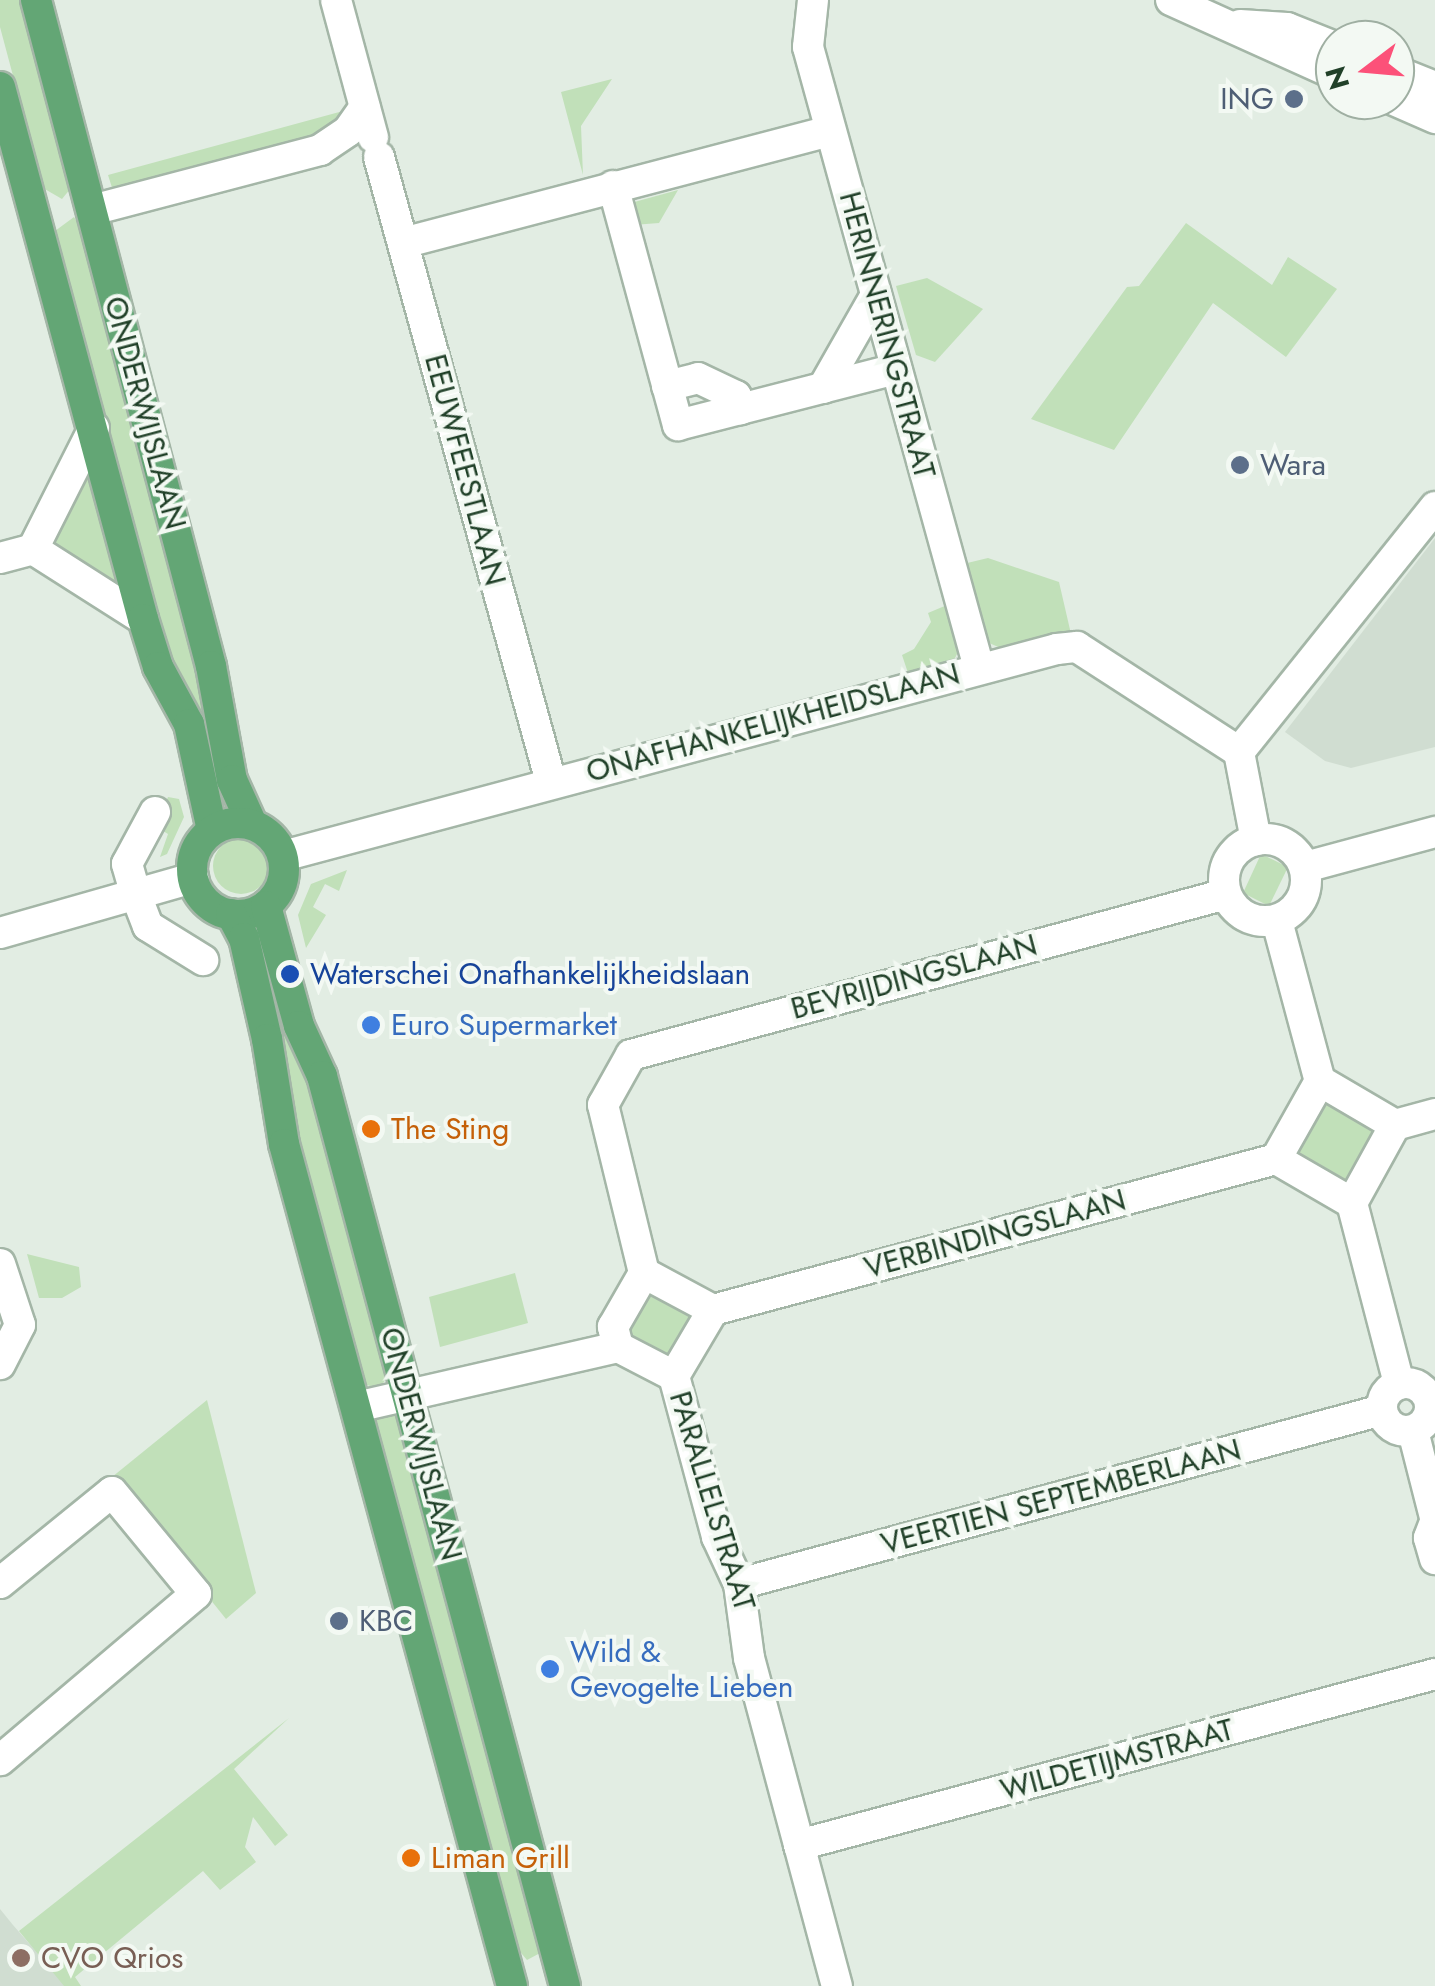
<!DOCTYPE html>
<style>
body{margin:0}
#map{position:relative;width:1435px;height:1986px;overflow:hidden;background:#e2ede3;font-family:Jost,sans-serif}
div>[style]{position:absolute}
.built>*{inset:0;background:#d0ddd1}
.green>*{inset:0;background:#c1e0b9}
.round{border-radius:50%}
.roads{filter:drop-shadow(2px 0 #a4b6a7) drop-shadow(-2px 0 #a4b6a7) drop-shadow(0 2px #a4b6a7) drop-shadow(0 -2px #a4b6a7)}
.minor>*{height:30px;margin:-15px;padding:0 15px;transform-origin:15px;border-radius:15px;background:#fff}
.minor>.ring{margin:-15px;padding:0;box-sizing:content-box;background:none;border:30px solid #fff;border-radius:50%}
.major>*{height:30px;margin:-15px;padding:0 15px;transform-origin:15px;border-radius:15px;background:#63a675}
.major>.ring{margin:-15px;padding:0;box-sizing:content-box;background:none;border:30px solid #63a675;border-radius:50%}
.dots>*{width:28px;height:28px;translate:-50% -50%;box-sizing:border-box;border:5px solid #f3f9f3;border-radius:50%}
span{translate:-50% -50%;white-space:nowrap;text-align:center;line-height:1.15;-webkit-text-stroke:8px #f3f9f3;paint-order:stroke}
.service-label{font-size:30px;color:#4e5e75}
.right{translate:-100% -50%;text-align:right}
.left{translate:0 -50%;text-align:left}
.street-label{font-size:30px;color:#204028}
.transit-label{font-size:30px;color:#164399}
.shop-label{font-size:30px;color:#366cbe}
.food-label{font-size:30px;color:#c56008}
.education-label{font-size:30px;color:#785e54}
.north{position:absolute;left:1315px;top:20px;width:100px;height:100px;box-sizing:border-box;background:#f3f9f3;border:2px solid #9fafa2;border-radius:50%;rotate:254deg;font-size:28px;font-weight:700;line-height:40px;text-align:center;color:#204028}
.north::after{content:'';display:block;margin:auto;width:35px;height:45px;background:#fc5179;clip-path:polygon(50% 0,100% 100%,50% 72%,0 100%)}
</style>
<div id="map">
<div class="built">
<i style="clip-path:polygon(1435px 538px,1435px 747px,1351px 768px,1325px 761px,1285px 732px)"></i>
<i style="clip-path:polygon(0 1909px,13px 1925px,66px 1986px,0 1986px)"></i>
</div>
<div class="green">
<i style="clip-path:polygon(0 0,21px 0,71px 188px,62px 199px,43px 188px,0 27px)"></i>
<i style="clip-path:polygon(612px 79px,581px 126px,583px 175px,561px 92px)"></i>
<i style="clip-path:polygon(359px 101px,323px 143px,115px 197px,108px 175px,343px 111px)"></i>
<i style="clip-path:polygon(678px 190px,659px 223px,633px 225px,627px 204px)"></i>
<i style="clip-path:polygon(74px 217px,83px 231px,225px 778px,210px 782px,166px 645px,55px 231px)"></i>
<i style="clip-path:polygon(1186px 223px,1272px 285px,1288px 257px,1337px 289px,1286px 357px,1213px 303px,1114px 450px,1031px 419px,1127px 287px,1139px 286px)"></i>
<i style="clip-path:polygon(927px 278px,983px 309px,935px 362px,916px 355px,896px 286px)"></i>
<i style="clip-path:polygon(82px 456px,121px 600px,48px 554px)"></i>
<i style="clip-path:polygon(988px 558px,1059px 582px,1071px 634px,1005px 650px,978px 638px,963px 564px)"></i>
<i style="clip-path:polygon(947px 605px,960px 648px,954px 660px,920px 675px,908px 673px,902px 655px,914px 649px,931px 622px,928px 613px)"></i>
<i style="clip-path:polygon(168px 797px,179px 799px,184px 817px,167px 854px,160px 857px,168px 834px,155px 826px)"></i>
<i class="round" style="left:213px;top:838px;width:56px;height:56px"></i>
<i style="clip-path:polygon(1261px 854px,1288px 867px,1269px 906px,1243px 893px)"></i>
<i style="clip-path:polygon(347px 870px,339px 891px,325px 884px,313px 907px,326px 915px,306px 948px,298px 915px,311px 884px)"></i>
<i style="clip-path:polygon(272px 950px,388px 1376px,379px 1389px,367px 1385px,362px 1373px,283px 1082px,256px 954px)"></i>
<i style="clip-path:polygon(1322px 1098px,1384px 1131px,1344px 1187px,1298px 1167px,1292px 1136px)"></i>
<i style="clip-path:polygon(0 1202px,27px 1254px,79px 1267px,81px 1287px,62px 1298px,39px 1298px,27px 1254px)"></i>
<i style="clip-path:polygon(515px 1273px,528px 1323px,440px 1347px,429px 1297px)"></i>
<i style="clip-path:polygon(651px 1287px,696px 1311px,673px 1361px,628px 1346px,628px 1308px)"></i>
<i style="clip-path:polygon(207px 1400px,256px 1593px,226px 1619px,112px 1477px)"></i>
<i style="clip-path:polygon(395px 1413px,542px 1952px,527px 1960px,516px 1947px,376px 1421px,379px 1414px)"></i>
<i style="clip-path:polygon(289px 1718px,234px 1769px,288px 1835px,275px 1846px,253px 1817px,245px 1847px,256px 1862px,220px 1890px,203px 1871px,75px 1977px,81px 1986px,64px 1986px,19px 1931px)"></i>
</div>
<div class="roads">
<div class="minor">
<i style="left:336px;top:0;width:142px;rotate:74.9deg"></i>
<i style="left:813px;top:0;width:47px;rotate:96.1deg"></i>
<i style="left:808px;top:47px;width:644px;rotate:74.6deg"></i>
<i style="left:1171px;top:0;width:180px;rotate:24.3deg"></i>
<i style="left:1240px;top:25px;width:47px;rotate:3.7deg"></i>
<i style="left:1287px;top:28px;width:52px;rotate:21.6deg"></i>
<i style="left:1395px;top:71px;width:43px;rotate:21.8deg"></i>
<i style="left:1394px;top:100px;width:45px;rotate:23.7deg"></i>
<i style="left:379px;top:157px;width:648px;rotate:74.61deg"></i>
<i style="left:613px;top:186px;width:248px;rotate:74.8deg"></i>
<i style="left:678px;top:425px;width:225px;rotate:-14.4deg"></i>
<i style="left:92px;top:210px;width:236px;rotate:-14.7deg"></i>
<i style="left:320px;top:150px;width:34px;rotate:-34deg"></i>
<i style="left:348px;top:131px;width:29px;rotate:-55deg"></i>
<i style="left:403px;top:243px;width:441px;rotate:-14.7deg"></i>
<i style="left:667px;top:386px;width:32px;rotate:-14deg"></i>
<i style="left:698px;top:378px;width:42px;rotate:25.3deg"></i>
<i style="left:736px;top:396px;width:14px;rotate:73deg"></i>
<i style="left:823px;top:388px;width:107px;rotate:-60.3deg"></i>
<i style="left:94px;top:428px;width:136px;rotate:116.8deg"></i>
<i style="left:33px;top:549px;width:130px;rotate:32.5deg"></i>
<i style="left:0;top:558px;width:34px;rotate:-15deg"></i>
<i style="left:1239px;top:752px;width:314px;rotate:-51.3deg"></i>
<i style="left:1239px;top:752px;width:90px;rotate:79.1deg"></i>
<i style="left:155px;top:812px;width:59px;rotate:118.3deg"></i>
<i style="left:127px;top:864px;width:32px;rotate:74deg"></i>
<i style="left:136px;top:895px;width:33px;rotate:69deg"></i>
<i style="left:148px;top:926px;width:65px;rotate:31.7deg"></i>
<i class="ring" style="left:1224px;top:839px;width:52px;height:52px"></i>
<i style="left:283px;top:856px;width:801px;rotate:-14.97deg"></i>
<i style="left:1057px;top:649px;width:20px;rotate:-6deg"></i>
<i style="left:1077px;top:647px;width:193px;rotate:32.9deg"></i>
<i style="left:1305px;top:867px;width:135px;rotate:-15.1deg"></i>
<i style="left:1277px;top:921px;width:166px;rotate:75deg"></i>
<i style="left:0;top:933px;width:201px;rotate:-15.9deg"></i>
<i style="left:1320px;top:1081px;width:87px;rotate:30.4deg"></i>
<i style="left:1395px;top:1125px;width:89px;rotate:118.9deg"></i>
<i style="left:1352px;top:1203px;width:88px;rotate:-149.9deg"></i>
<i style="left:1276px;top:1159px;width:90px;rotate:-60.6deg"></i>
<i style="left:1395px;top:1125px;width:41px;rotate:-15.4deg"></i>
<i style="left:1352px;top:1203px;width:187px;rotate:75.4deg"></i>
<i style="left:0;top:1264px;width:64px;rotate:71.8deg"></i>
<i style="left:20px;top:1325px;width:44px;rotate:117.1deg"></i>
<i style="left:644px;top:1273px;width:173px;rotate:-103.7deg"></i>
<i style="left:603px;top:1105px;width:57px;rotate:-60.8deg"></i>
<i style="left:631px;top:1055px;width:616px;rotate:-15.14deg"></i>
<i style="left:644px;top:1273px;width:78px;rotate:28.2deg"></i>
<i style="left:713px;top:1310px;width:77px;rotate:120.6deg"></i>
<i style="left:674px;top:1376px;width:63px;rotate:-152.6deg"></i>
<i style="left:618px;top:1347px;width:21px;rotate:-104deg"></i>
<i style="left:613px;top:1327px;width:62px;rotate:-60.1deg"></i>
<i style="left:713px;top:1310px;width:583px;rotate:-15.01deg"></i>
<i style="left:674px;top:1376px;width:167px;rotate:75deg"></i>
<i style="left:717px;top:1537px;width:52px;rotate:64.9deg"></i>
<i style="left:739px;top:1584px;width:75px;rotate:82.3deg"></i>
<i style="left:749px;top:1658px;width:340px;rotate:75deg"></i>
<i class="ring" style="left:1382px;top:1383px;width:18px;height:18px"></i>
<i style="left:356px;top:1407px;width:269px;rotate:-12.9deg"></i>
<i style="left:1413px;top:1431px;width:89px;rotate:75.7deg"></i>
<i style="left:1435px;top:1522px;width:17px;rotate:111deg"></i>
<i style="left:1429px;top:1538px;width:22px;rotate:74deg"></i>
<i style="left:0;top:1583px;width:144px;rotate:-39.1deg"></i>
<i style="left:112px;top:1492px;width:132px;rotate:50.5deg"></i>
<i style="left:196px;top:1594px;width:257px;rotate:139.7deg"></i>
<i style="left:739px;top:1584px;width:666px;rotate:-15.14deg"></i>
<i style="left:799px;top:1845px;width:659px;rotate:-15.05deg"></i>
</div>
<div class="major">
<i style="left:36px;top:0;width:689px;rotate:75.28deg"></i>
<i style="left:211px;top:666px;width:116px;rotate:79.6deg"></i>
<i style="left:232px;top:780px;width:48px;rotate:65.6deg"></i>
<i style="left:0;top:87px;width:551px;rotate:74.95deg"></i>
<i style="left:143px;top:619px;width:50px;rotate:72.6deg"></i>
<i style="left:158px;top:667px;width:65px;rotate:61.5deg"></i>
<i style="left:189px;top:724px;width:108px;rotate:77.8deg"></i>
<i class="ring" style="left:192px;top:823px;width:62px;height:62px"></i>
<i style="left:266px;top:906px;width:124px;rotate:74.6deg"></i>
<i style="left:299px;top:1026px;width:55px;rotate:65.3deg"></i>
<i style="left:322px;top:1076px;width:942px;rotate:75.05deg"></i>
<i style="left:231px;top:914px;width:27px;rotate:62deg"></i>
<i style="left:244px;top:938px;width:104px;rotate:77.2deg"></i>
<i style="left:267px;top:1039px;width:106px;rotate:80.8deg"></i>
<i style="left:284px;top:1144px;width:872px;rotate:74.85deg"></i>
</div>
</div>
<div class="dots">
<i style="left:1294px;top:99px;background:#5c6f8a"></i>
<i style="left:1240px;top:465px;background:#5c6f8a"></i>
<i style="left:290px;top:974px;background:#1a4fb4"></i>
<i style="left:371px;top:1025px;background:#3f7fe0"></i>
<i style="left:371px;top:1129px;background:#e8710a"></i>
<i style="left:339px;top:1621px;background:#5c6f8a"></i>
<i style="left:550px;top:1669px;background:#3f7fe0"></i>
<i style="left:411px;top:1858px;background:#e8710a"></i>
<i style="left:21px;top:1958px;background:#8d6e63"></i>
</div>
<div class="service-label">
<span class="right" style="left:1274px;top:99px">ING</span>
<span class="left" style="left:1260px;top:465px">Wara</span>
<span class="left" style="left:359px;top:1621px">KBC</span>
</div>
<div class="street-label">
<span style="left:887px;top:335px;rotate:75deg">HERINNERINGSTRAAT</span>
<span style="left:145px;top:413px;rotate:75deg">ONDERWIJSLAAN</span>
<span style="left:465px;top:470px;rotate:75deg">EEUWFEESTLAAN</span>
<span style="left:773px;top:723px;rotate:-15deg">ONAFHANKELIJKHEIDSLAAN</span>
<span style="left:914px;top:977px;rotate:-15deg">BEVRIJDINGSLAAN</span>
<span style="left:995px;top:1234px;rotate:-15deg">VERBINDINGSLAAN</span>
<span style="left:421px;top:1444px;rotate:75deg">ONDERWIJSLAAN</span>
<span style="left:1061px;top:1497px;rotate:-15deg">VEERTIEN SEPTEMBERLAAN</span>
<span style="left:712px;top:1501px;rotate:73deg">PARALLELSTRAAT</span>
<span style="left:1117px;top:1760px;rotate:-15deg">WILDETIJMSTRAAT</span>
</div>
<div class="transit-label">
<span class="left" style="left:310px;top:974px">Waterschei Onafhankelijkheidslaan</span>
</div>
<div class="shop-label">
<span class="left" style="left:391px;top:1025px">Euro Supermarket</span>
<span class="left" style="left:570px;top:1669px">Wild &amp;<br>Gevogelte Lieben</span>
</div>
<div class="food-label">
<span class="left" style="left:391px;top:1129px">The Sting</span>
<span class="left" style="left:431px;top:1858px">Liman Grill</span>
</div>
<div class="education-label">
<span class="left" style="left:41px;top:1958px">CVO Qrios</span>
</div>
<div class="north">N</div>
</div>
